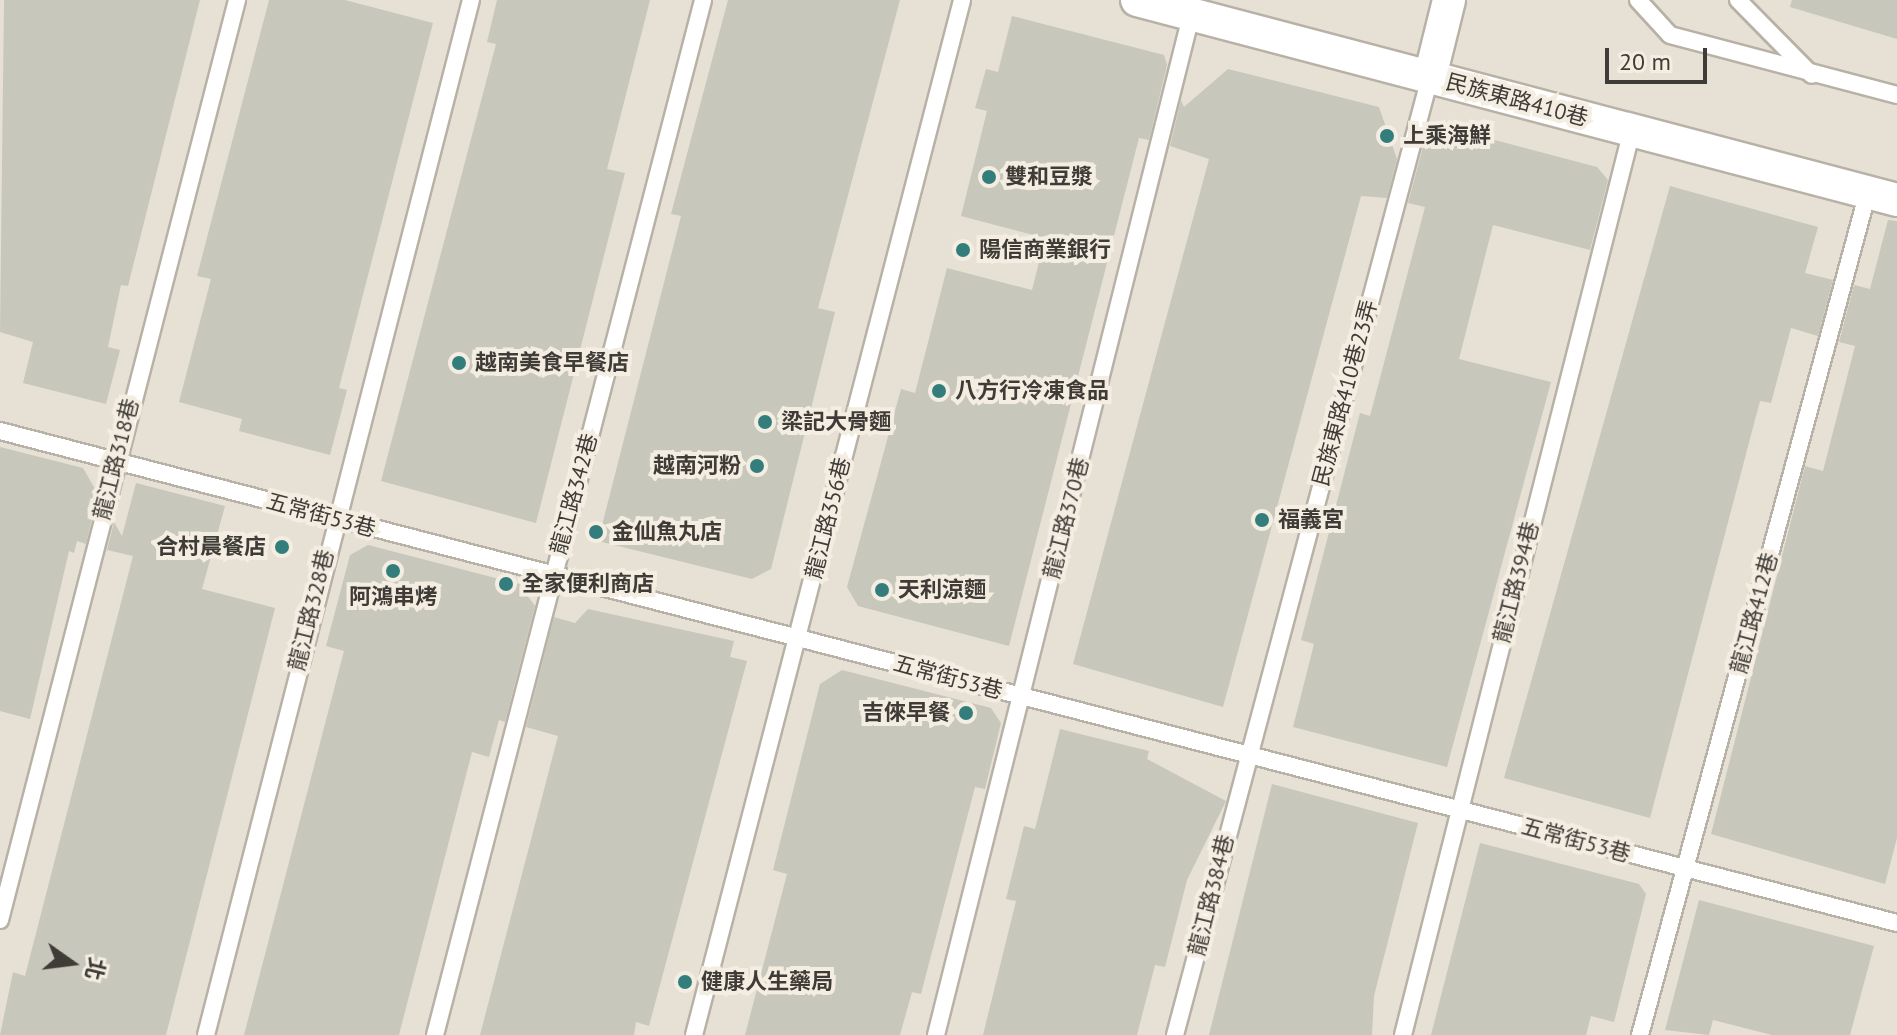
<!DOCTYPE html>
<meta charset="utf-8">
<style>
body{margin:0}
#map{position:relative;width:1897px;height:1035px;overflow:hidden;background:#e7e0d4;font-family:"PT Sans","Noto Sans TC",sans-serif}
div>[style]{position:absolute}
.building>*{inset:0;background:#c8c7bb}
.roads{filter:drop-shadow(2px 0 #b8b1a6) drop-shadow(-2px 0 #b8b1a6) drop-shadow(0 2px #b8b1a6) drop-shadow(0 -2px #b8b1a6)}
.service>*{height:16px;margin:-8px;padding:0 8px;transform-origin:8px;border-radius:8px;background:#fff}
.minor>*{height:32px;margin:-16px;padding:0 16px;transform-origin:16px;border-radius:16px;background:#fff}
.dots>*{width:22px;height:22px;translate:-50% -50%;box-sizing:border-box;border:4px solid #f4ede1;border-radius:50%}
span{translate:-50% -50%;white-space:nowrap;text-align:center;line-height:1.15;-webkit-text-stroke:8px #f4ede1;paint-order:stroke}
.street-label{font-size:22px;color:#3f3c38}
.poi-label{font-size:22px;color:#3f3c38;font-weight:700}
.left{translate:0 -50%;text-align:left}
.right{translate:-100% -50%;text-align:right}
.north{position:absolute;left:32px;top:923px;width:80px;height:80px;-webkit-text-stroke:6px #f4ede1;paint-order:stroke;rotate:104deg;font-size:22px;font-weight:700;line-height:32px;text-align:center;color:#3f3c38}
.north::after{content:'';display:block;margin:auto;width:28px;height:36px;background:#3f3c38;clip-path:polygon(50% 0,100% 100%,50% 72%,0 100%)}
.scale{position:absolute;left:1605px;top:48px;width:102px;height:36px;box-sizing:border-box;border:4px solid #3f3c38;border-top:0;padding-left:10px;font-size:24px;line-height:28px;white-space:nowrap;color:#3f3c38;-webkit-text-stroke:6px #f4ede1;paint-order:stroke}
</style>
<div id="map">
<div class="building">
<i style="clip-path:polygon(4px 0,200px 0,128px 286px,121px 285px,108px 347px,120px 350px,106px 404px,23px 383px,33px 342px,0 332px)"></i>
<i style="clip-path:polygon(269px 0,345px 0,433px 23px,339px 388px,347px 390px,330px 455px,239px 431px,242px 419px,179px 402px,211px 279px,197px 276px)"></i>
<i style="clip-path:polygon(497px 0,650px 0,607px 169px,625px 173px,536px 523px,381px 481px,496px 44px,487px 42px)"></i>
<i style="clip-path:polygon(728px 0,900px 0,818px 308px,835px 312px,771px 569px,752px 579px,598px 541px,681px 216px,671px 214px)"></i>
<i style="clip-path:polygon(1792px 0,1897px 0,1897px 39px,1790px 7px)"></i>
<i style="clip-path:polygon(1012px 16px,1164px 55px,1167px 65px,1149px 140px,1139px 138px,1009px 646px,858px 606px,847px 587px,901px 389px,915px 393px,947px 268px,1032px 290px,1045px 238px,961px 216px,987px 111px,975px 108px,986px 69px,998px 72px)"></i>
<i style="clip-path:polygon(1228px 69px,1379px 107px,1397px 159px,1387px 198px,1361px 196px,1223px 707px,1073px 664px,1209px 159px,1170px 146px,1181px 100px,1184px 107px)"></i>
<i style="clip-path:polygon(1457px 130px,1597px 167px,1608px 180px,1590px 250px,1493px 225px,1459px 359px,1551px 382px,1447px 767px,1293px 727px,1314px 644px,1301px 640px,1360px 413px,1370px 416px,1425px 207px,1408px 203px,1423px 147px)"></i>
<i style="clip-path:polygon(1670px 186px,1818px 227px,1805px 273px,1833px 280px,1818px 336px,1791px 328px,1771px 403px,1760px 401px,1650px 818px,1504px 778px)"></i>
<i style="clip-path:polygon(1888px 220px,1897px 221px,1897px 838px,1885px 884px,1711px 834px,1805px 466px,1823px 471px,1855px 346px,1839px 342px,1854px 285px,1870px 289px)"></i>
<i style="clip-path:polygon(0 447px,83px 468px,98px 494px,86px 544px,77px 541px,74px 553px,69px 551px,30px 719px,0 711px)"></i>
<i style="clip-path:polygon(136px 483px,225px 506px,202px 589px,275px 608px,166px 1035px,0 1035px,13px 972px,25px 976px,133px 556px,107px 550px,114px 522px,122px 536px)"></i>
<i style="clip-path:polygon(368px 545px,519px 584px,535px 606px,505px 722px,499px 720px,489px 757px,472px 752px,399px 1035px,244px 1035px,344px 651px,326px 646px,350px 555px)"></i>
<i style="clip-path:polygon(588px 609px,734px 641px,730px 657px,747px 661px,741px 683px,649px 1026px,636px 1022px,634px 1035px,480px 1035px,558px 736px,526px 727px,554px 617px,575px 623px)"></i>
<i style="clip-path:polygon(842px 670px,991px 708px,1001px 723px,985px 789px,975px 787px,921px 994px,912px 992px,900px 1035px,745px 1035px,787px 874px,773px 870px,820px 684px)"></i>
<i style="clip-path:polygon(1060px 729px,1149px 751px,1147px 759px,1226px 801px,1187px 880px,1165px 967px,1155px 965px,1137px 1035px,983px 1035px,1016px 901px,1006px 899px,1024px 826px,1035px 829px)"></i>
<i style="clip-path:polygon(1272px 784px,1418px 823px,1374px 996px,1372px 1035px,1209px 1035px)"></i>
<i style="clip-path:polygon(1480px 843px,1639px 884px,1646px 894px,1614px 1022px,1591px 1016px,1586px 1035px,1431px 1035px)"></i>
<i style="clip-path:polygon(1699px 900px,1874px 946px,1850px 1035px,1772px 1035px,1713px 1020px,1709px 1035px,1665px 1030px)"></i>
</div>
<div class="roads">
<div class="service">
<i style="left:1638px;top:0;width:47px;rotate:47.6deg"></i>
<i style="left:1670px;top:35px;width:235px;rotate:14.8deg"></i>
<i style="left:1738px;top:0;width:105px;rotate:45.4deg"></i>
<i style="left:0;top:431px;width:1960px;rotate:14.54deg"></i>
<i style="left:0;top:920px;width:950px;rotate:-75.55deg"></i>
<i style="left:206px;top:1035px;width:1068px;rotate:-75.64deg"></i>
<i style="left:435px;top:1035px;width:1069px;rotate:-75.48deg"></i>
<i style="left:694px;top:1035px;width:1069px;rotate:-75.48deg"></i>
<i style="left:936px;top:1035px;width:1059px;rotate:-75.95deg"></i>
<i style="left:1175px;top:1035px;width:991px;rotate:-75.09deg"></i>
<i style="left:1403px;top:1035px;width:934px;rotate:-75.8deg"></i>
<i style="left:1640px;top:1035px;width:873px;rotate:-74.87deg"></i>
</div>
<div class="minor">
<i style="left:1137px;top:0;width:786px;rotate:14.74deg"></i>
<i style="left:1430px;top:77px;width:79px;rotate:-76.1deg"></i>
</div>
</div>
<div class="dots">
<i style="left:1387px;top:136px;background:#347d7d"></i>
<i style="left:989px;top:177px;background:#347d7d"></i>
<i style="left:963px;top:250px;background:#347d7d"></i>
<i style="left:459px;top:363px;background:#347d7d"></i>
<i style="left:939px;top:391px;background:#347d7d"></i>
<i style="left:765px;top:422px;background:#347d7d"></i>
<i style="left:757px;top:466px;background:#347d7d"></i>
<i style="left:1262px;top:520px;background:#347d7d"></i>
<i style="left:596px;top:532px;background:#347d7d"></i>
<i style="left:282px;top:547px;background:#347d7d"></i>
<i style="left:393px;top:571px;background:#347d7d"></i>
<i style="left:506px;top:584px;background:#347d7d"></i>
<i style="left:882px;top:590px;background:#347d7d"></i>
<i style="left:966px;top:713px;background:#347d7d"></i>
<i style="left:685px;top:982px;background:#347d7d"></i>
</div>
<div class="street-label">
<span style="left:1517px;top:100px;rotate:15deg">民族東路410巷</span>
<span style="left:1345px;top:393px;rotate:-75deg">民族東路410巷23弄</span>
<span style="left:116px;top:459px;rotate:-76deg">龍江路318巷</span>
<span style="left:574px;top:494px;rotate:-75deg">龍江路342巷</span>
<span style="left:321px;top:515px;rotate:15deg">五常街53巷</span>
<span style="left:828px;top:518px;rotate:-76deg">龍江路356巷</span>
<span style="left:1066px;top:518px;rotate:-76deg">龍江路370巷</span>
<span style="left:1516px;top:582px;rotate:-76deg">龍江路394巷</span>
<span style="left:311px;top:610px;rotate:-76deg">龍江路328巷</span>
<span style="left:1754px;top:613px;rotate:-75deg">龍江路412巷</span>
<span style="left:948px;top:677px;rotate:15deg">五常街53巷</span>
<span style="left:1576px;top:840px;rotate:15deg">五常街53巷</span>
<span style="left:1211px;top:895px;rotate:-76deg">龍江路384巷</span>
</div>
<div class="poi-label">
<span class="left" style="left:1403px;top:136px">上乘海鮮</span>
<span class="left" style="left:1005px;top:177px">雙和豆漿</span>
<span class="left" style="left:979px;top:250px">陽信商業銀行</span>
<span class="left" style="left:475px;top:363px">越南美食早餐店</span>
<span class="left" style="left:955px;top:391px">八方行冷凍食品</span>
<span class="left" style="left:781px;top:422px">梁記大骨麵</span>
<span class="right" style="left:741px;top:466px">越南河粉</span>
<span class="left" style="left:1278px;top:520px">福義宮</span>
<span class="left" style="left:612px;top:532px">金仙魚丸店</span>
<span class="right" style="left:266px;top:547px">合村晨餐店</span>
<span class="left" style="left:522px;top:584px">全家便利商店</span>
<span class="left" style="left:898px;top:590px">天利涼麵</span>
<span style="left:393px;top:597px">阿鴻串烤</span>
<span class="right" style="left:950px;top:713px">吉倈早餐</span>
<span class="left" style="left:701px;top:982px">健康人生藥局</span>
</div>
<div class="north">北</div>
<div class="scale">20 m</div>
</div>
